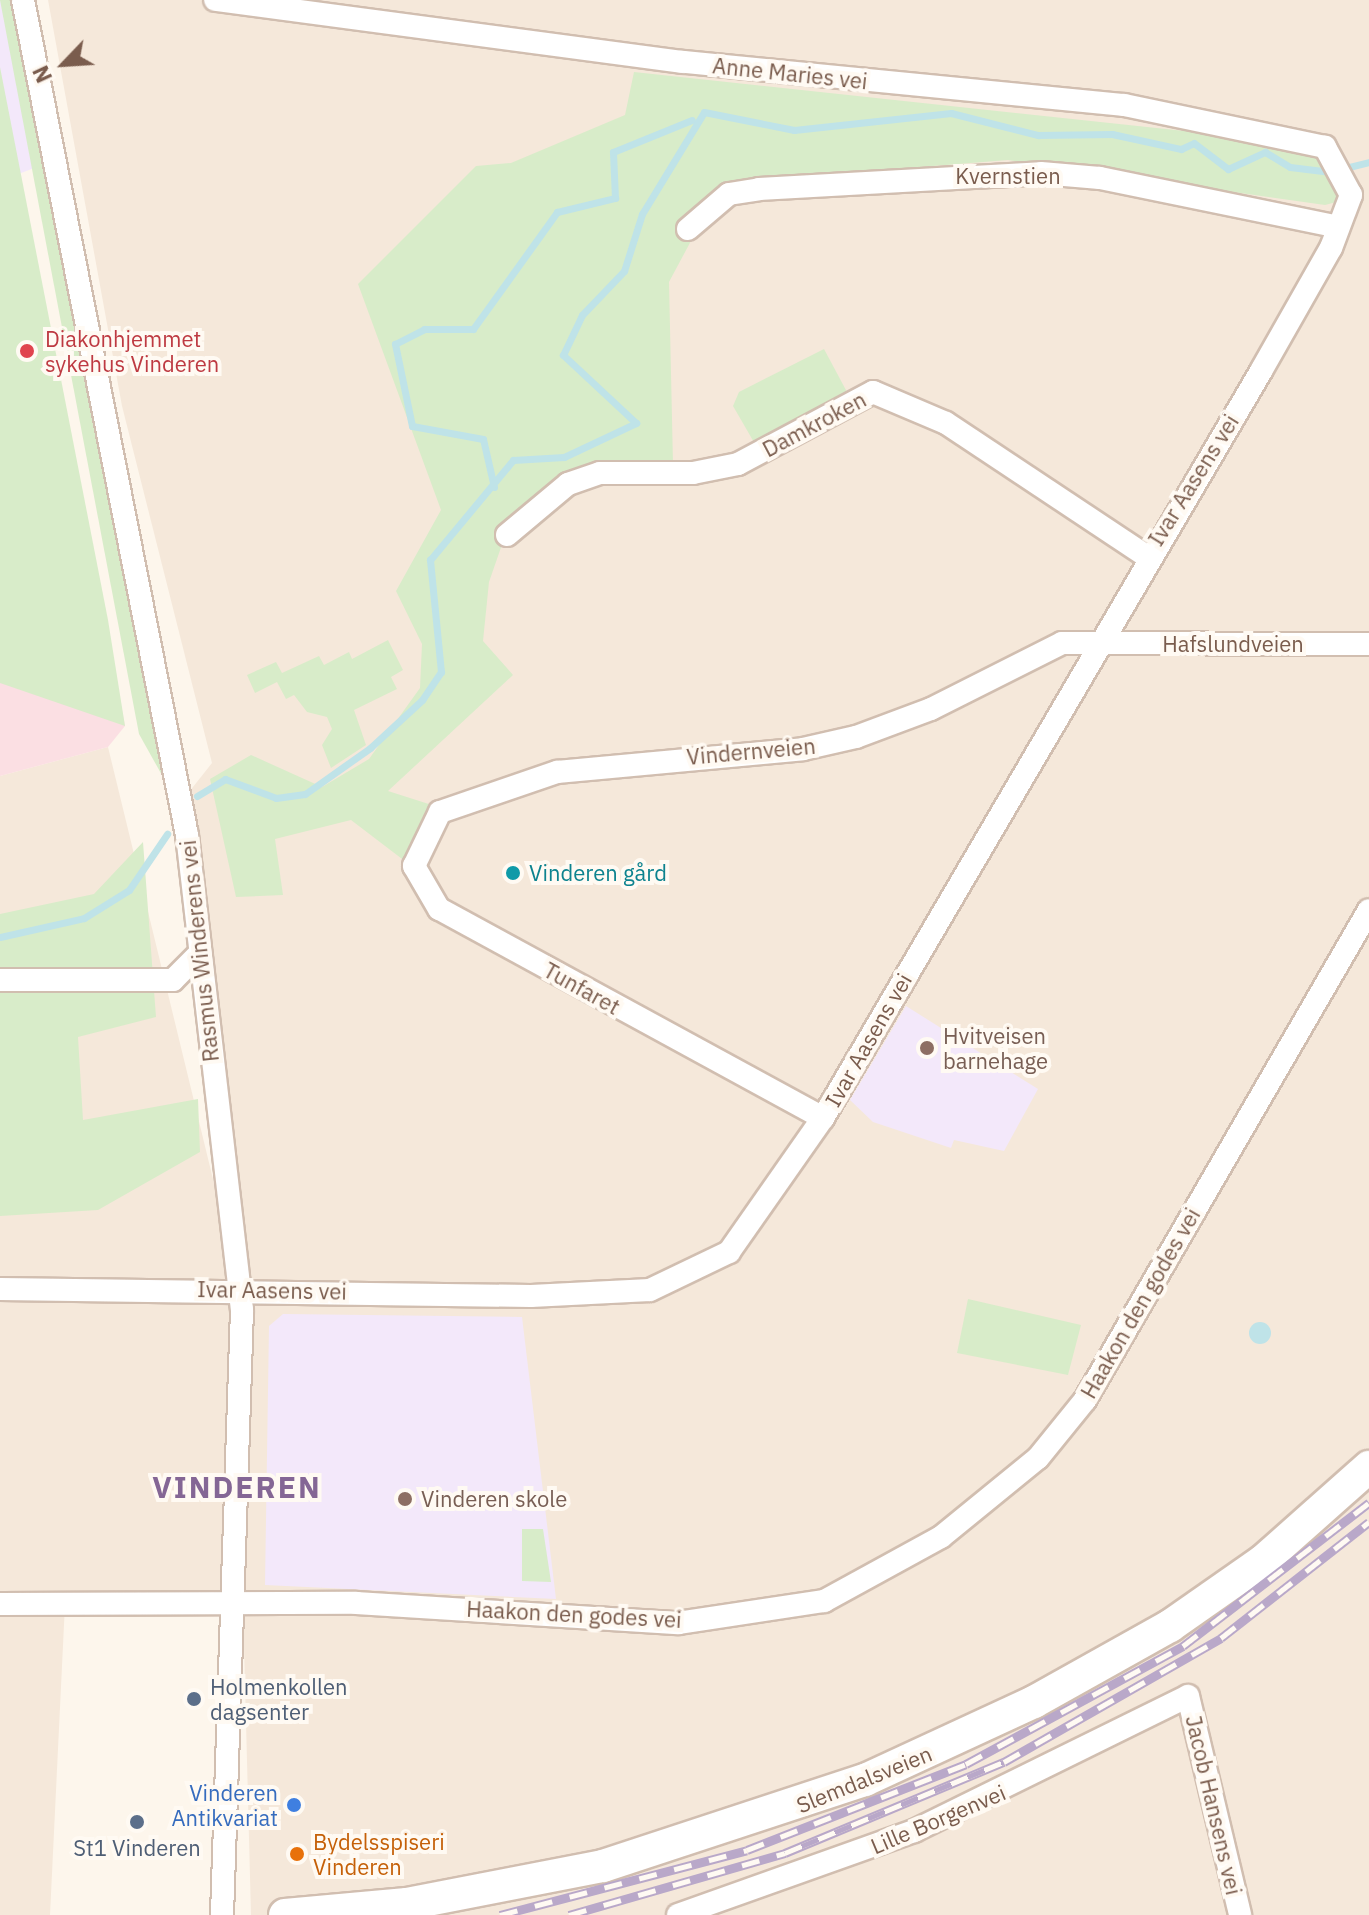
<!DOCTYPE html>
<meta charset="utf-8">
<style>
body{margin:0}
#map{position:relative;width:1369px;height:1915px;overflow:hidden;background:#fdf6ec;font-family:"IBM Plex Sans",sans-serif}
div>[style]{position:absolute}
.residential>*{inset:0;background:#f5e8da}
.education>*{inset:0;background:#f3e8fa}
.medical>*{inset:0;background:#fbdfe3}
.green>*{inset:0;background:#d8ecc9}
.water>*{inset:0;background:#bfe3e8}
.round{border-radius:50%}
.stream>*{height:7px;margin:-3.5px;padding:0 3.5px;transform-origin:3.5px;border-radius:3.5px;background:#bfe3e8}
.roads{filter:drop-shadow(2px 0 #d1beb0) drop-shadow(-2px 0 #d1beb0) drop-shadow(0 2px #d1beb0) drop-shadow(0 -2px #d1beb0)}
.street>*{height:22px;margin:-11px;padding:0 11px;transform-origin:11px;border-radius:11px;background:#fff}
.secondary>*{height:32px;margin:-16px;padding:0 16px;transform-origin:16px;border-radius:16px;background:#fff}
.rail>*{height:9px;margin-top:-4.5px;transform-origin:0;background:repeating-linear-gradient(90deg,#fffaf3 0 18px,#b9a8c9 0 36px);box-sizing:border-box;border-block:2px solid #b9a8c9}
.dots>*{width:22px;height:22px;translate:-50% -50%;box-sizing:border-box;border:4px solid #fffaf3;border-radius:50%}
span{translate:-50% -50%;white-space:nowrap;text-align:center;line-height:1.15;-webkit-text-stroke:8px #fffaf3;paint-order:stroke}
.street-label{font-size:22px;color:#7a5c4d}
.health-label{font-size:22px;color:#be3a42}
.left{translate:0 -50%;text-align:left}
.culture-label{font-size:22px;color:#0d838f}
.education-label{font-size:22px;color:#785e54}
.service-label{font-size:22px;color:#4e5e75}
.shop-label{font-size:22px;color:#366cbe}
.right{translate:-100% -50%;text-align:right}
.food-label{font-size:22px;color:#c56008}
.district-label{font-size:30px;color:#846695;font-weight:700;letter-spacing:2px}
.north{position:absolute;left:24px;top:24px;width:80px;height:80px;-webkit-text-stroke:6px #fffaf3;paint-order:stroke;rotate:245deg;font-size:22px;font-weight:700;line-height:32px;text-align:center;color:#7a5c4d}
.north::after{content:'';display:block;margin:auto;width:28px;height:36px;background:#7a5c4d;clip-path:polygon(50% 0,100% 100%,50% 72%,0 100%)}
</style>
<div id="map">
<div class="residential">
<i style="clip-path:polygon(48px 0,1369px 0,1369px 1915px,251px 1915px,243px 1607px,65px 1604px,50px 1915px,0 1915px,0 776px,108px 747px,238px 1282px,189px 792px,212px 763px,122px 406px)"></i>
</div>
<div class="education">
<i style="clip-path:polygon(0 0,23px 0,50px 162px,0 181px)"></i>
<i style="clip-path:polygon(906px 1006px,1038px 1089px,1004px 1151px,954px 1140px,951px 1148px,873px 1122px,850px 1100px)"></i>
<i style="clip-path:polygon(283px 1314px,522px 1317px,556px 1599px,265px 1585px,269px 1326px)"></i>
</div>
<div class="medical">
<i style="clip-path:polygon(0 181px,86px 521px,125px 726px,108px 747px,0 776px)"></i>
</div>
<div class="green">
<i style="clip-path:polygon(0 0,10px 0,19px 42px,163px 777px,139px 734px)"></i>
<i style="clip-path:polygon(0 67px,108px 620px,125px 726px,0 683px)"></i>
<i style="clip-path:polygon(634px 72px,1194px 132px,1324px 157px,1343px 184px,1340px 201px,1325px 205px,1008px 160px,722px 183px,669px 282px,673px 464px,602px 476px,506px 533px,489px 582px,483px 641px,513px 675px,388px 791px,435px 806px,410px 865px,351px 820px,275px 839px,283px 895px,236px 897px,210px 779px,251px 755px,322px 787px,369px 759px,420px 688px,422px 644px,396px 591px,441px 510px,358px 284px,476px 166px,511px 163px,625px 115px)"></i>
<i style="clip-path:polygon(824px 349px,847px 392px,755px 444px,733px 406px,739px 392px)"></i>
<i style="clip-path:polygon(388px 640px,403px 670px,391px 677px,397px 689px,354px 710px,366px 745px,331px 768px,322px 745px,332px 729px,327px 717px,307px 712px,294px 695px,286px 699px,277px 682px,255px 693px,247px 675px,276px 662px,282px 673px,319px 656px,324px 665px,349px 652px,352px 659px)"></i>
<i style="clip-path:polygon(143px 842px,156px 1017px,78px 1037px,83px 1120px,198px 1099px,200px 1152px,98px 1210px,0 1216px,0 914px,94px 894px)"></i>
<i style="clip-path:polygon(968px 1299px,1081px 1325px,1068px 1375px,957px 1353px)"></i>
<i style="clip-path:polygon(522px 1529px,543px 1529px,551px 1582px,522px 1581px)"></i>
</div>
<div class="water">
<i class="round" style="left:1249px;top:1322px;width:22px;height:22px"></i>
</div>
<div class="stream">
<i style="left:494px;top:487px;width:49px;rotate:-102.9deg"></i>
<i style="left:483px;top:439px;width:72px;rotate:-169.6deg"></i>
<i style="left:412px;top:426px;width:84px;rotate:-101.7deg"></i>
<i style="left:395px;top:344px;width:33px;rotate:-27deg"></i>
<i style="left:424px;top:329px;width:49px"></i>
<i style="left:473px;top:329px;width:144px;rotate:-54.3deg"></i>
<i style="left:557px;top:212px;width:60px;rotate:-13.6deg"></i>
<i style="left:615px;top:198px;width:46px;rotate:-92.5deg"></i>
<i style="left:613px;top:152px;width:85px;rotate:-22.1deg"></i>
<i style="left:197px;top:796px;width:33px;rotate:-31deg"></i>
<i style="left:225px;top:779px;width:54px;rotate:20.4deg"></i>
<i style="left:276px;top:798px;width:29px;rotate:-8deg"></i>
<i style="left:305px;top:794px;width:80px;rotate:-35.3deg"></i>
<i style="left:370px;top:748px;width:71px;rotate:-42.7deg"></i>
<i style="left:422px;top:700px;width:34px;rotate:-56deg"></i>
<i style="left:441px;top:672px;width:113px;rotate:-95.6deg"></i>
<i style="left:430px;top:560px;width:130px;rotate:-50.3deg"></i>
<i style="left:513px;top:460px;width:51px;rotate:-3.4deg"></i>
<i style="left:564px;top:457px;width:80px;rotate:-25.3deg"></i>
<i style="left:636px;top:423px;width:100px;rotate:-137deg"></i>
<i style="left:563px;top:355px;width:44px;rotate:-64.6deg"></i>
<i style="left:582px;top:315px;width:61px;rotate:-46.3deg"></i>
<i style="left:624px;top:271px;width:60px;rotate:-72.5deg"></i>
<i style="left:642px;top:214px;width:119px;rotate:-58.7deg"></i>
<i style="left:704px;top:112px;width:92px;rotate:11.3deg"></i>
<i style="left:794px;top:130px;width:158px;rotate:-6.2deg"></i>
<i style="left:951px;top:113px;width:90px;rotate:14.2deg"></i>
<i style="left:1038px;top:135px;width:74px;rotate:-0.8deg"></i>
<i style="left:1112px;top:134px;width:71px;rotate:12.3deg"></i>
<i style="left:1181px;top:149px;width:14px;rotate:-25deg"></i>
<i style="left:1194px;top:143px;width:43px;rotate:37.4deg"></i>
<i style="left:1228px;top:169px;width:41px;rotate:-24.7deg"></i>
<i style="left:1265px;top:152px;width:29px;rotate:31deg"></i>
<i style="left:1290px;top:167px;width:39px;rotate:7deg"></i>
<i style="left:1329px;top:172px;width:41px;rotate:-14deg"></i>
<i style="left:0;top:937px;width:86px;rotate:-12.7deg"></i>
<i style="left:84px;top:918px;width:53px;rotate:-31.9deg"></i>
<i style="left:129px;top:890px;width:68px;rotate:-55.8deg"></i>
</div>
<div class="roads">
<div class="street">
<i style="left:23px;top:0;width:851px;rotate:78.89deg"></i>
<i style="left:187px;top:835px;width:477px;rotate:83.4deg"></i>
<i style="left:242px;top:1309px;width:606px;rotate:91.89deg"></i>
<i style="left:688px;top:229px;width:54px;rotate:-40.5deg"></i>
<i style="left:729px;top:194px;width:30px;rotate:-9deg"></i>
<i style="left:759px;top:189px;width:282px;rotate:-3.2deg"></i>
<i style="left:1041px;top:173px;width:59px;rotate:4.8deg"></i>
<i style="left:1100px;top:178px;width:243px;rotate:11.6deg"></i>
<i style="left:507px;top:535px;width:80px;rotate:-39.9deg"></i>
<i style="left:568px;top:484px;width:34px;rotate:-19deg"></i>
<i style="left:600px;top:473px;width:93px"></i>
<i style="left:693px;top:473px;width:46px;rotate:-11.3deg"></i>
<i style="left:738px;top:464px;width:153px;rotate:-28.1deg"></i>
<i style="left:873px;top:392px;width:79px;rotate:23deg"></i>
<i style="left:946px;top:423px;width:240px;rotate:33.6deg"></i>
<i style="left:0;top:980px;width:173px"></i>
<i style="left:173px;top:980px;width:37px;rotate:-45deg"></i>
<i style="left:823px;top:1118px;width:437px;rotate:-151.4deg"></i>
<i style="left:439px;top:909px;width:50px;rotate:-120.2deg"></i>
<i style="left:414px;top:866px;width:60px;rotate:-64.3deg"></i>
<i style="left:440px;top:812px;width:124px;rotate:-18.9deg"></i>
<i style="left:557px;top:772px;width:247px;rotate:-5.3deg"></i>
<i style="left:803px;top:749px;width:54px;rotate:-12.8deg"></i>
<i style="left:856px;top:737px;width:80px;rotate:-20.5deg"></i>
<i style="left:931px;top:709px;width:147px;rotate:-26.7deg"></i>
<i style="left:1062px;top:643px;width:307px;rotate:0.2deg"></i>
<i style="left:0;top:1289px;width:531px;rotate:0.76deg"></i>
<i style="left:531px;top:1296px;width:119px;rotate:-2.9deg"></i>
<i style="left:650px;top:1290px;width:88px;rotate:-25.7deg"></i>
<i style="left:729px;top:1252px;width:164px;rotate:-55deg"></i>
<i style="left:823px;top:1118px;width:866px;rotate:-59.61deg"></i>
<i style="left:1261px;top:371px;width:142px;rotate:-60.4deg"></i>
<i style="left:1331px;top:248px;width:57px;rotate:-69.3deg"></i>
<i style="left:1351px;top:195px;width:55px;rotate:-118.4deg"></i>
<i style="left:1325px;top:147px;width:205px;rotate:-168.2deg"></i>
<i style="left:1124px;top:105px;width:444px;rotate:-174.4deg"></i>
<i style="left:682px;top:62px;width:471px;rotate:-172.4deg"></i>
<i style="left:0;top:1604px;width:356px;rotate:-0.2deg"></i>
<i style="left:356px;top:1603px;width:323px;rotate:3.6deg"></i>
<i style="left:678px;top:1623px;width:148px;rotate:-8.6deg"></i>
<i style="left:824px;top:1601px;width:133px;rotate:-28.7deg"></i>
<i style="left:941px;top:1537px;width:125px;rotate:-39.2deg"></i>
<i style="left:1038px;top:1458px;width:75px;rotate:-51deg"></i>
<i style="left:1085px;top:1400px;width:566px;rotate:-59.9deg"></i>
<i style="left:678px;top:1915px;width:251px;rotate:-19.6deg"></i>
<i style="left:914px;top:1831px;width:305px;rotate:-26.2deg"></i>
<i style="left:1188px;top:1696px;width:225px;rotate:76.6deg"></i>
</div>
<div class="secondary">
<i style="left:285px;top:1915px;width:122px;rotate:-5.2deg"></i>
<i style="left:407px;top:1904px;width:200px;rotate:-11deg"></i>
<i style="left:603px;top:1866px;width:276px;rotate:-18.2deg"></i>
<i style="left:865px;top:1780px;width:186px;rotate:-24.8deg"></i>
<i style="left:1034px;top:1702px;width:156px;rotate:-29.2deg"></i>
<i style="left:1170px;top:1626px;width:113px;rotate:-35deg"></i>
<i style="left:1263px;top:1561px;width:142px;rotate:-41.6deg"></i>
</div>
</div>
<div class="rail">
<i style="left:500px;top:1915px;width:255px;rotate:-14.7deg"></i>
<i style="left:747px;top:1850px;width:235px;rotate:-21.4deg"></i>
<i style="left:966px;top:1764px;width:247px;rotate:-28.5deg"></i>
<i style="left:1183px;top:1646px;width:235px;rotate:-37.6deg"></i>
<i style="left:569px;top:1915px;width:225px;rotate:-16deg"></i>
<i style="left:785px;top:1853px;width:237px;rotate:-22.6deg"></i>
<i style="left:1004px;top:1762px;width:250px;rotate:-29.7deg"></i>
<i style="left:1221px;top:1638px;width:188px;rotate:-38.1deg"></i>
</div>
<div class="dots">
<i style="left:27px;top:351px;background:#e0444e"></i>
<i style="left:513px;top:873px;background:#0f9aa8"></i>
<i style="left:927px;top:1048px;background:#8d6e63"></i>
<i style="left:405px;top:1499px;background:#8d6e63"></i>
<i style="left:194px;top:1699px;background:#5c6f8a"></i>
<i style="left:294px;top:1805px;background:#3f7fe0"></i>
<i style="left:137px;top:1822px;background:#5c6f8a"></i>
<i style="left:297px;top:1854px;background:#e8710a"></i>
</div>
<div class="street-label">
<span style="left:790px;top:73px;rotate:6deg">Anne Maries vei</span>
<span style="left:1008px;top:176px">Kvernstien</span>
<span style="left:814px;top:424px;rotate:-28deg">Damkroken</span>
<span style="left:1193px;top:480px;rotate:-58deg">Ivar Aasens vei</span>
<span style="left:1233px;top:644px">Hafslundveien</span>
<span style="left:751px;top:751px;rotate:-5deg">Vindernveien</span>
<span style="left:199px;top:951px;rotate:-96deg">Rasmus Winderens vei</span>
<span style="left:582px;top:988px;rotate:29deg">Tunfaret</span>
<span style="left:868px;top:1040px;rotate:-60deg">Ivar Aasens vei</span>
<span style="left:272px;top:1290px;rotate:1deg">Ivar Aasens vei</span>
<span style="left:1140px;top:1303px;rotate:-60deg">Haakon den godes vei</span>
<span style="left:574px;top:1614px;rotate:3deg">Haakon den godes vei</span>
<span style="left:864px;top:1779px;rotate:-22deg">Slemdalsveien</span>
<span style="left:1214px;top:1805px;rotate:77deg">Jacob Hansens vei</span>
<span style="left:938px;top:1819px;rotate:-23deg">Lille Borgenvei</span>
</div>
<div class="health-label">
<span class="left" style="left:45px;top:351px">Diakonhjemmet<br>sykehus Vinderen</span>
</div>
<div class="culture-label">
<span class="left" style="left:529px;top:873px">Vinderen gård</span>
</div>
<div class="education-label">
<span class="left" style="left:943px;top:1048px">Hvitveisen<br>barnehage</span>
<span class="left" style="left:421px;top:1499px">Vinderen skole</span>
</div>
<div class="service-label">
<span class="left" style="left:210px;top:1699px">Holmenkollen<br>dagsenter</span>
<span style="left:137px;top:1848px">St1 Vinderen</span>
</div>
<div class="shop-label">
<span class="right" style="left:278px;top:1805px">Vinderen<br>Antikvariat</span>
</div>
<div class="food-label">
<span class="left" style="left:313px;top:1854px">Bydelsspiseri<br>Vinderen</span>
</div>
<div class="district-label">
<span style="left:237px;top:1487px">VINDEREN</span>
</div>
<div class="north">N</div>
</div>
